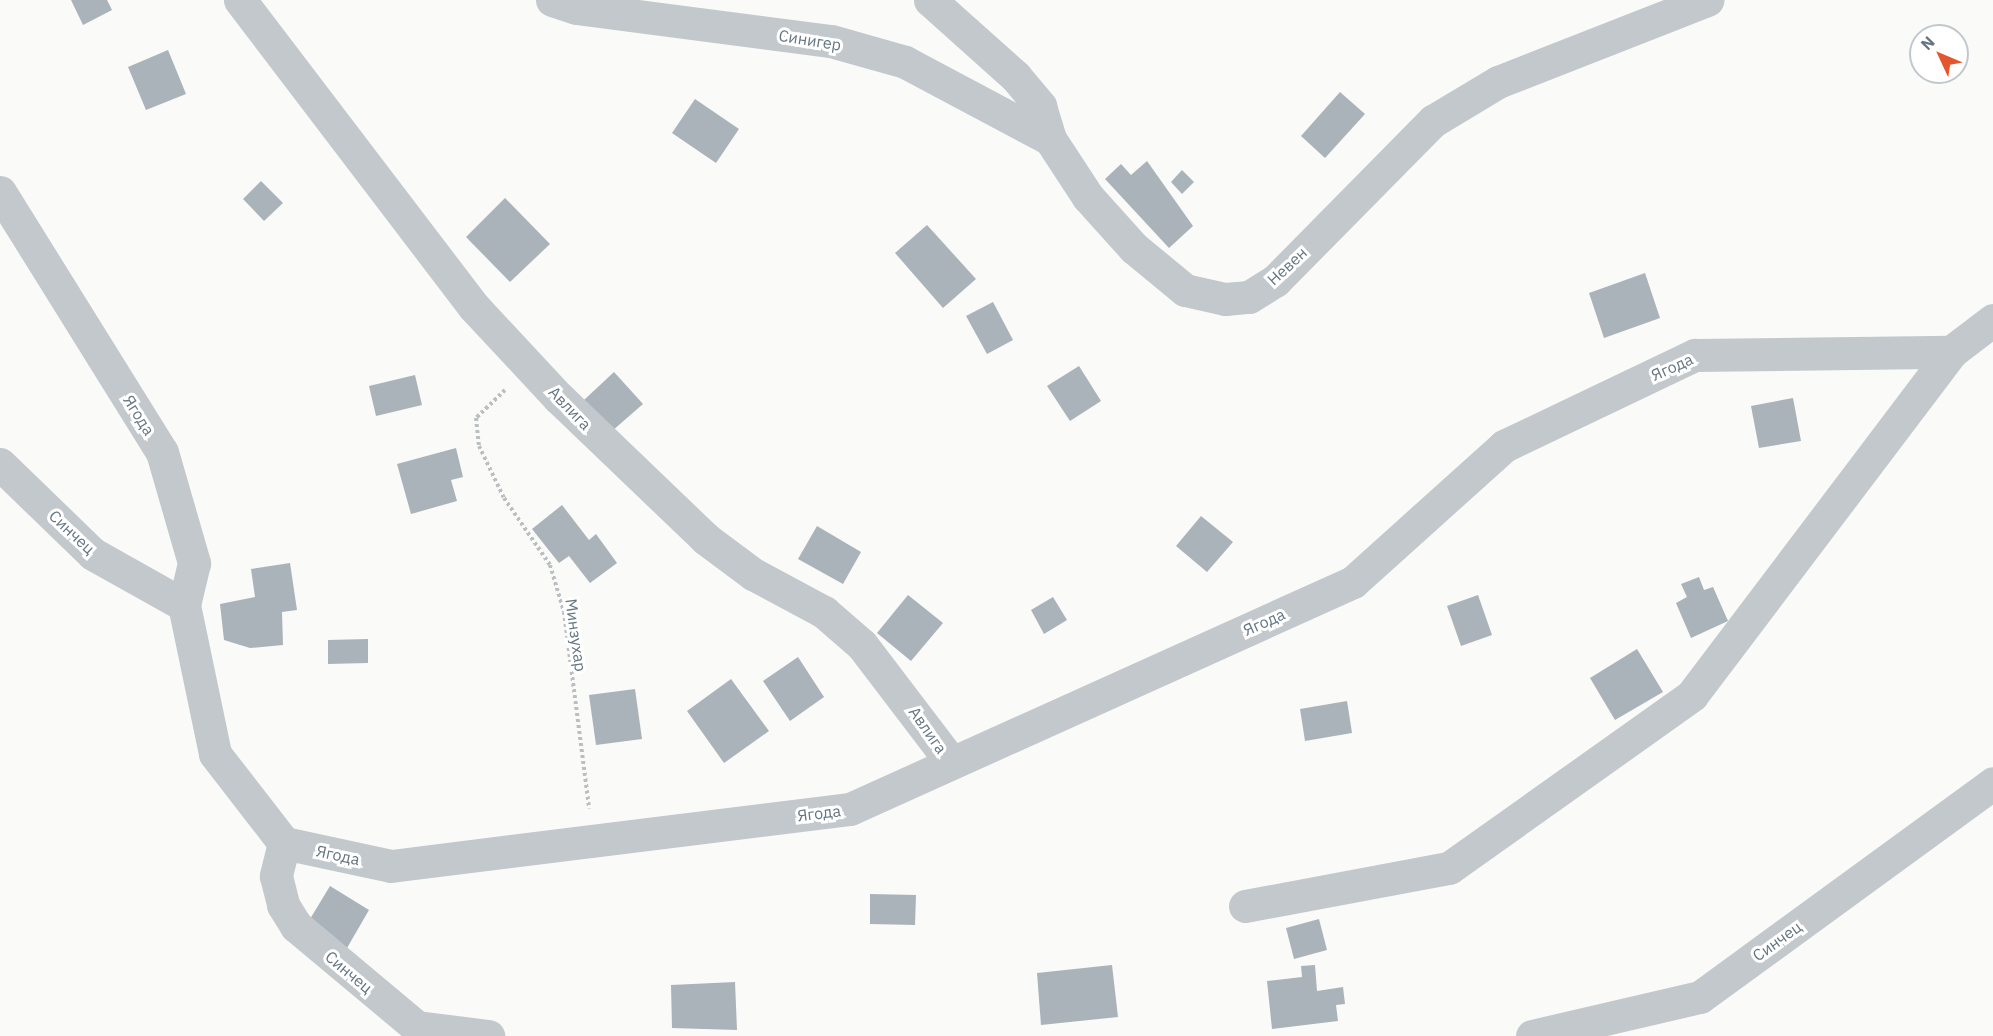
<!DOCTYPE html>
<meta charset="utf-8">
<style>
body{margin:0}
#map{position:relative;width:1993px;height:1036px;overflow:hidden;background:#fafaf8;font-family:"IBM Plex Sans",sans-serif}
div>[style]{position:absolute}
.building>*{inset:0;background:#aab3b9}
.path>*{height:4px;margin-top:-2px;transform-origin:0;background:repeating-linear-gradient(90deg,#bbbfc2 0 3px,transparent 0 6px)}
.street>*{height:33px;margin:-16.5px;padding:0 16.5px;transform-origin:16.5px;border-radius:16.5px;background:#c3c8cc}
span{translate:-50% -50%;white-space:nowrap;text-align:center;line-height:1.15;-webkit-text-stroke:6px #fff;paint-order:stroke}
.street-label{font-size:16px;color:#657683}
.north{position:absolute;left:1909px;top:24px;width:60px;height:60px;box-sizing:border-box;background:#fff;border:2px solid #c1c8cd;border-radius:50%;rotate:314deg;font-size:16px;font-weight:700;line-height:24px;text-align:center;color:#657683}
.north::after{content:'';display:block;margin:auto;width:21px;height:27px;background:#e4572e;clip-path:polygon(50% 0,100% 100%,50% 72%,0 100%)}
</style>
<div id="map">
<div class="building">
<i style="clip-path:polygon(71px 0,107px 0,112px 10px,83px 25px)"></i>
<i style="clip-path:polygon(168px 50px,186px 94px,146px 110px,128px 67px)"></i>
<i style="clip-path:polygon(1340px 92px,1365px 114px,1325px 158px,1301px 136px)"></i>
<i style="clip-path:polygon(695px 99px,739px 129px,716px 163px,672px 133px)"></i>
<i style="clip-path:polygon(1147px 161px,1193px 226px,1169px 248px,1105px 179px,1121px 164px,1131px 175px)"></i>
<i style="clip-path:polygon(1182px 170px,1194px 182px,1182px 194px,1171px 182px)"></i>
<i style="clip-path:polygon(261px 181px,283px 203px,264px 221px,243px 199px)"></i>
<i style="clip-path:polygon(505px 198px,550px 244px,510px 282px,466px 237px)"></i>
<i style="clip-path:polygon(927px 225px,976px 279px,943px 308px,895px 253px)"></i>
<i style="clip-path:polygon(1645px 273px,1660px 318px,1604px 338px,1589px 293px)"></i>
<i style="clip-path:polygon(993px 302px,1013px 340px,987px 354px,966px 316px)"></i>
<i style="clip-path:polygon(1079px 366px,1101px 401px,1070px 421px,1047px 386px)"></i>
<i style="clip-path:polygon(614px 372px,643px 404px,612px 431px,584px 400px)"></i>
<i style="clip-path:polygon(415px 375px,422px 405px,376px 416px,369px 386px)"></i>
<i style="clip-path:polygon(1793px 398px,1801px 441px,1759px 448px,1751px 406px)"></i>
<i style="clip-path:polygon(456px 448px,463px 477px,451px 480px,457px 501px,411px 514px,397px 464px)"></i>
<i style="clip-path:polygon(562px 505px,589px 540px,596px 534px,617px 563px,590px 583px,569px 556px,559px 563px,532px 529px)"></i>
<i style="clip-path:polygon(1201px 516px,1233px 542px,1207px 572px,1176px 546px)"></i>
<i style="clip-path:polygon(817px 526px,861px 552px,843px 584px,798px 559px)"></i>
<i style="clip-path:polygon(290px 563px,297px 610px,282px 612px,283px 645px,250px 648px,224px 640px,220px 604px,255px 597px,251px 569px)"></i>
<i style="clip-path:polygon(1699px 577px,1704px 590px,1713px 587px,1728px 621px,1691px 638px,1676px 603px,1687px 597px,1681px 584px)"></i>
<i style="clip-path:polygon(908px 595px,943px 623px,911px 661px,877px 633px)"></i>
<i style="clip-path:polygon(1478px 595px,1492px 635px,1461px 646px,1447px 606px)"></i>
<i style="clip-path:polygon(1053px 597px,1067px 620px,1044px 634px,1031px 610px)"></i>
<i style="clip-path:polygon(368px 639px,368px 663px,328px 664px,328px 640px)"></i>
<i style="clip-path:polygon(1637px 649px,1663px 692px,1615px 720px,1590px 678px)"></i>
<i style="clip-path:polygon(798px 657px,824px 697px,790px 721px,763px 681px)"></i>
<i style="clip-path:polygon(731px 679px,769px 731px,724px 763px,687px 711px)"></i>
<i style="clip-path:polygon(635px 689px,642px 739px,596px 745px,589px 695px)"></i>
<i style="clip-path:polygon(1347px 701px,1352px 733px,1305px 741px,1300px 709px)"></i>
<i style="clip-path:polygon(330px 886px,369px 910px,347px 948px,307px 924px)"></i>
<i style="clip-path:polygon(870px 894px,916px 895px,915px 925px,870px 924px)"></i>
<i style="clip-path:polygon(1319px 919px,1327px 950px,1294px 959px,1286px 928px)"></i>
<i style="clip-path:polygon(1112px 965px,1118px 1017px,1041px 1025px,1037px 973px)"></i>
<i style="clip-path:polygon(1315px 965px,1317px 991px,1343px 987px,1345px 1004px,1336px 1005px,1338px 1021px,1272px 1029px,1267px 981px,1302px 977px,1301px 966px)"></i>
<i style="clip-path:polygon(735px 982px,737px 1030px,672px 1028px,671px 985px)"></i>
</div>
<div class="path">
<i style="left:505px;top:390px;width:40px;rotate:136deg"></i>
<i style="left:476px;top:418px;width:28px;rotate:84deg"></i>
<i style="left:479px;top:446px;width:58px;rotate:64.3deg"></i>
<i style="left:504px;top:498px;width:81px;rotate:55.5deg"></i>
<i style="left:550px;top:565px;width:49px;rotate:73.4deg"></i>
<i style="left:564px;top:612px;width:198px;rotate:82.7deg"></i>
</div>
<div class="street">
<i style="left:240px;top:0;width:386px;rotate:52.7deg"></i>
<i style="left:474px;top:307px;width:125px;rotate:47deg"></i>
<i style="left:559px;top:398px;width:204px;rotate:43.8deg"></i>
<i style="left:706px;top:539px;width:59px;rotate:36.7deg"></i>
<i style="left:753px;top:574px;width:81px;rotate:28.2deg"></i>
<i style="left:824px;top:612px;width:50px;rotate:41deg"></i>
<i style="left:862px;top:645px;width:147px;rotate:52.7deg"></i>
<i style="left:552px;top:0;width:25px;rotate:18deg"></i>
<i style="left:576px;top:8px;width:257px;rotate:7.4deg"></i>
<i style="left:831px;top:41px;width:77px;rotate:15.8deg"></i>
<i style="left:905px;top:62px;width:164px;rotate:28deg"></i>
<i style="left:930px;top:0;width:115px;rotate:41.8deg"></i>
<i style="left:1016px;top:77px;width:38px;rotate:50deg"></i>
<i style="left:1040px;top:106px;width:34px;rotate:73deg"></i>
<i style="left:1050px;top:139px;width:69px;rotate:56.8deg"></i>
<i style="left:1088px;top:197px;width:69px;rotate:48deg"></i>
<i style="left:1134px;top:248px;width:66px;rotate:39.5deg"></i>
<i style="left:1185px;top:290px;width:41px;rotate:12.7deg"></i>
<i style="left:1225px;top:299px;width:24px;rotate:-5deg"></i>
<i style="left:1249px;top:297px;width:31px;rotate:-32deg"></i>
<i style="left:1275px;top:281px;width:225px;rotate:-45.4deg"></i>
<i style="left:1433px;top:121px;width:76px;rotate:-31deg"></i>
<i style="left:1498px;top:82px;width:225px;rotate:-21.4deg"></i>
<i style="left:0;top:192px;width:306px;rotate:58.1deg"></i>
<i style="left:162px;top:452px;width:116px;rotate:73.9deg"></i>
<i style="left:194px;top:563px;width:43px;rotate:103.4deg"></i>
<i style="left:184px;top:605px;width:152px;rotate:78.2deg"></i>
<i style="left:215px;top:754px;width:113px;rotate:52.2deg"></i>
<i style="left:284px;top:843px;width:109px;rotate:12.1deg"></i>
<i style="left:391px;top:866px;width:463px;rotate:-7.1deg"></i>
<i style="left:850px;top:809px;width:552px;rotate:-24.29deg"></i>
<i style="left:1353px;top:582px;width:203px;rotate:-42deg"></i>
<i style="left:1504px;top:446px;width:212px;rotate:-25.5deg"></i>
<i style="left:1695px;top:355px;width:256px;rotate:-0.7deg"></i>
<i style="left:0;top:464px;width:129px;rotate:44.1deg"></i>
<i style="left:93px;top:554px;width:104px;rotate:29.3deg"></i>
<i style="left:284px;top:843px;width:34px;rotate:104deg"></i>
<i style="left:276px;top:876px;width:30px;rotate:76deg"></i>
<i style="left:283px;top:905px;width:25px;rotate:58deg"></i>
<i style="left:296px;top:926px;width:158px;rotate:39.9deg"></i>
<i style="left:417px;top:1027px;width:72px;rotate:7.2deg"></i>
<i style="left:1245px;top:906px;width:208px;rotate:-10.6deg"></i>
<i style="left:1449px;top:868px;width:298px;rotate:-35.4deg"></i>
<i style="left:1692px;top:695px;width:430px;rotate:-52.9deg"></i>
<i style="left:1951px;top:352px;width:53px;rotate:-37.3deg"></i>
<i style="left:1532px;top:1036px;width:172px;rotate:-13.1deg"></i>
<i style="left:1700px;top:997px;width:363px;rotate:-36.1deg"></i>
</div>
<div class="street-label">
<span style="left:810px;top:40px;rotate:9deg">Синигер</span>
<span style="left:1287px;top:266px;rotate:-43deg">Невен</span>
<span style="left:1672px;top:367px;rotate:-24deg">Ягода</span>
<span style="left:570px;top:408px;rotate:46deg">Авлига</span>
<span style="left:139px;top:415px;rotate:58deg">Ягода</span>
<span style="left:72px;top:532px;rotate:43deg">Синчец</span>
<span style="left:1264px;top:622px;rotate:-24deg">Ягода</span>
<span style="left:576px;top:635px;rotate:82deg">Минзухар</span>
<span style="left:928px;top:730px;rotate:55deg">Авлига</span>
<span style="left:819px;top:813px;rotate:-7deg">Ягода</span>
<span style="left:338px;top:855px;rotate:12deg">Ягода</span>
<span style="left:1777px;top:941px;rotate:-36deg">Синчец</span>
<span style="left:349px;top:972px;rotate:40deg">Синчец</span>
</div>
<div class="north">N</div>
</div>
